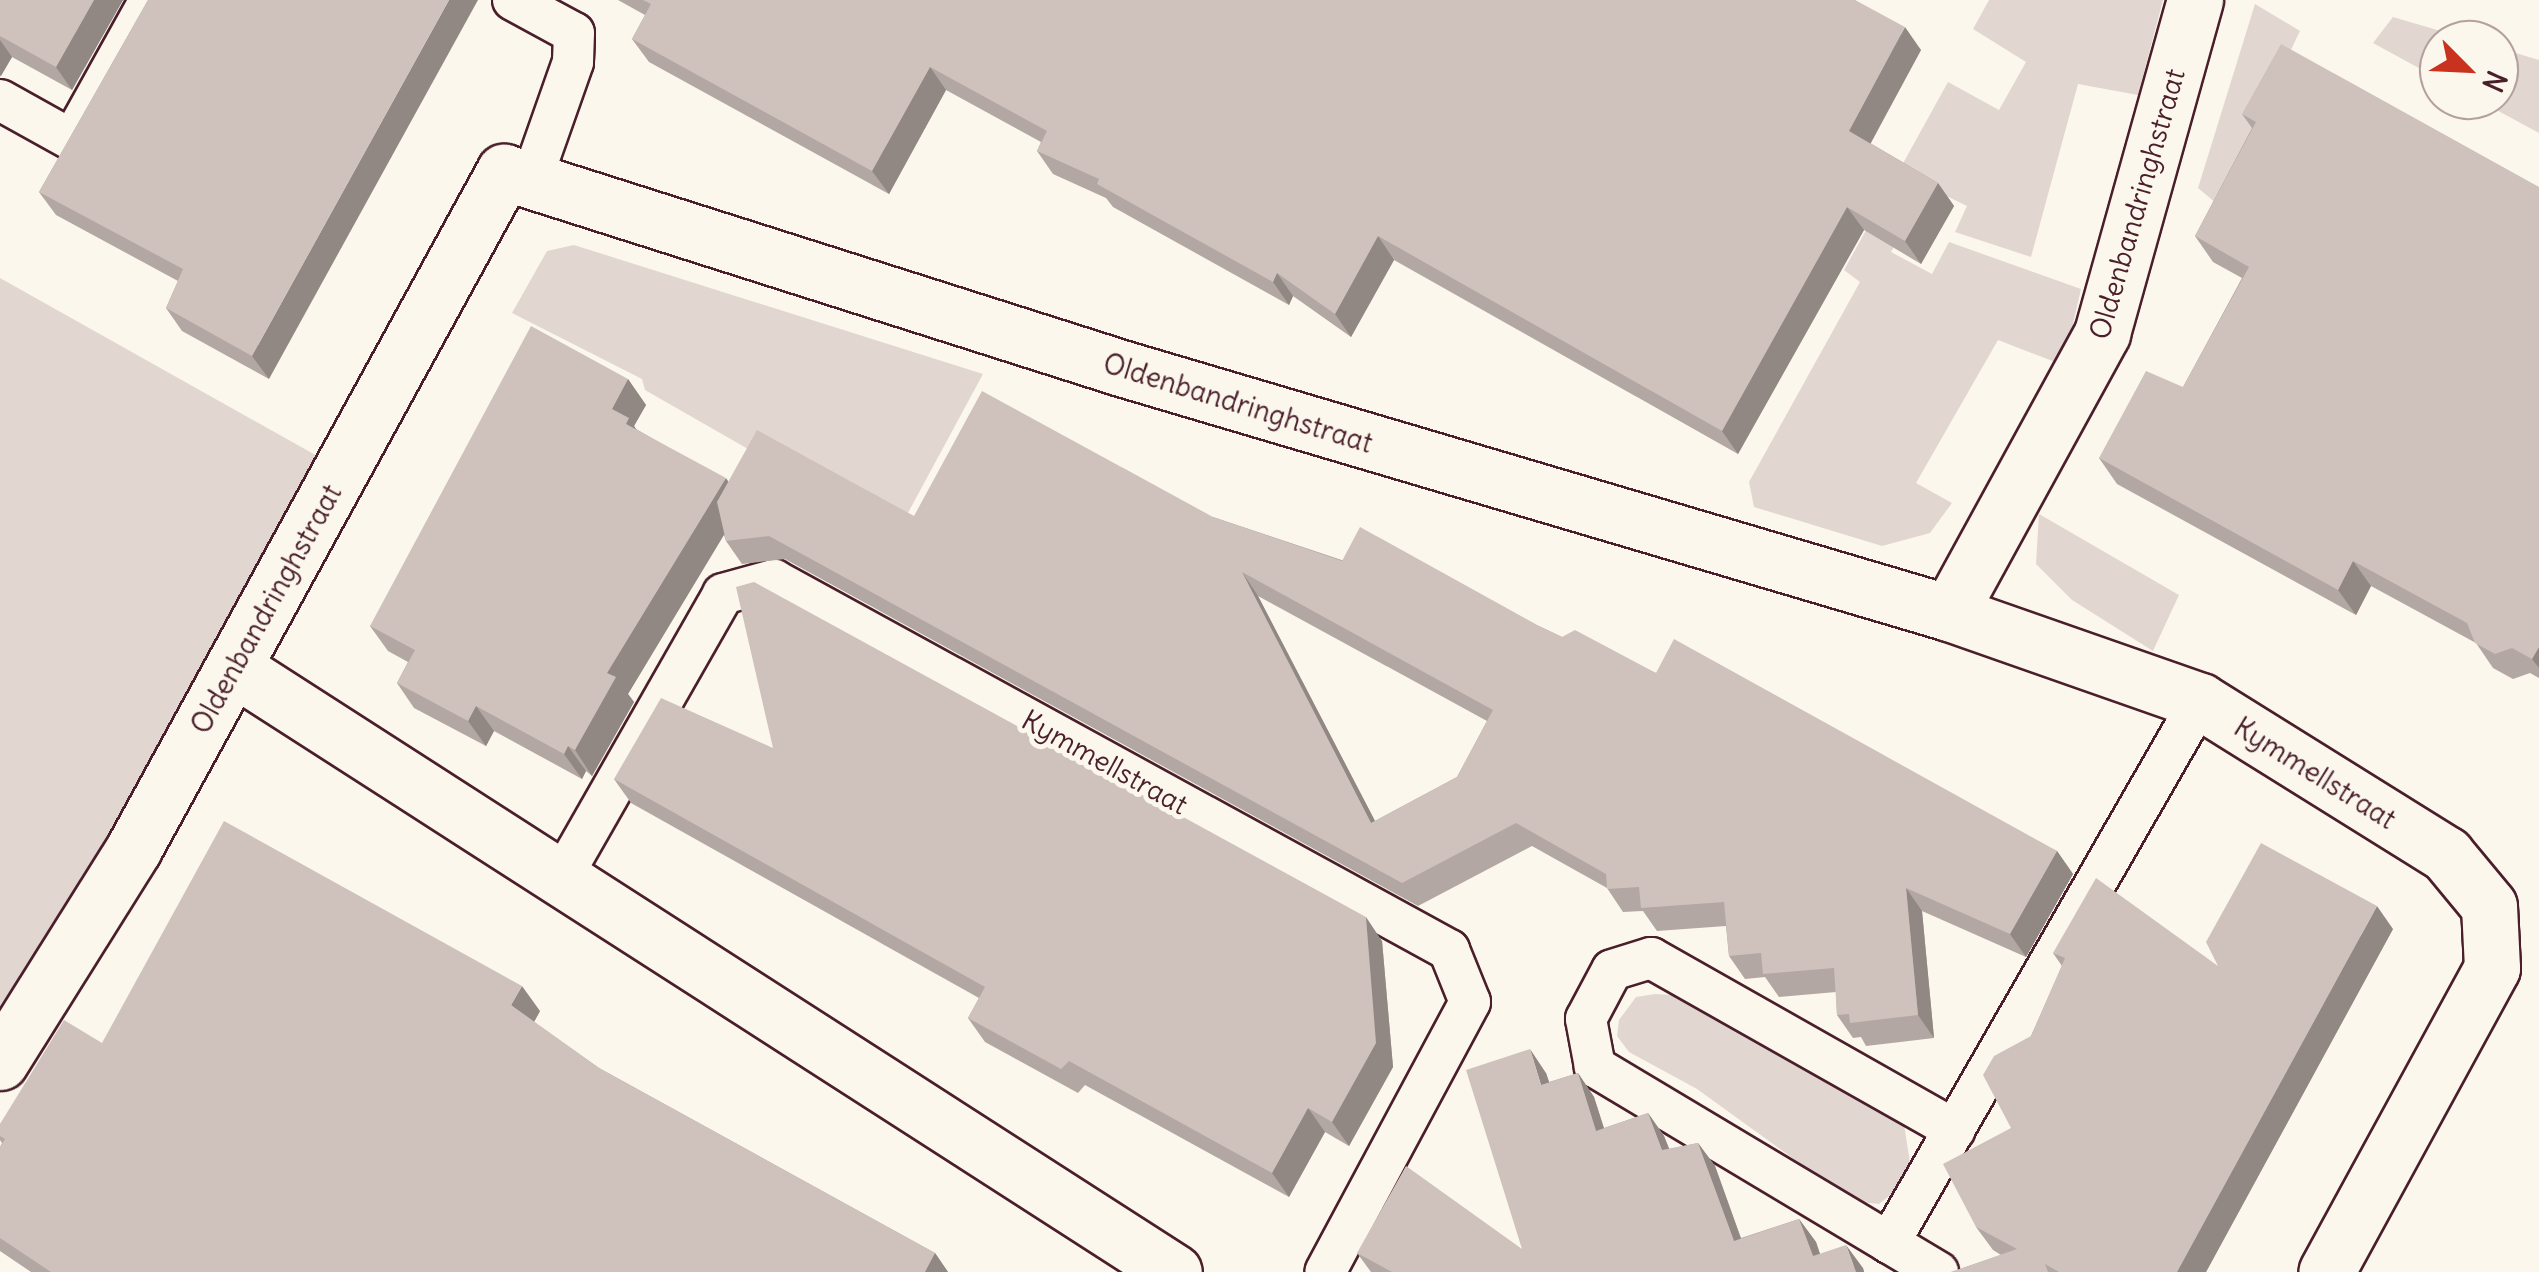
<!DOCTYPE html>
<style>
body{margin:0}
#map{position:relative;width:2539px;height:1272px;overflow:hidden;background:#fbf7ec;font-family:Delius,sans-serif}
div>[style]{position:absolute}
.green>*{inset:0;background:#e2d7d0}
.roads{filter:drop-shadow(2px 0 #4a1f2b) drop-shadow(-2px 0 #4a1f2b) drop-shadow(0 2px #4a1f2b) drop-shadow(0 -2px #4a1f2b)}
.service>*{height:40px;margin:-20px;padding:0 20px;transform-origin:20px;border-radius:20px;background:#fbf7ec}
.minor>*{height:55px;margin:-27.5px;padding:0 27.5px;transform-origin:27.5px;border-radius:27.5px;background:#fbf7ec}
.wall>*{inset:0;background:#b2a7a2}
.shaded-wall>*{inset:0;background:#918884}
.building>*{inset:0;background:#cfc2bc}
span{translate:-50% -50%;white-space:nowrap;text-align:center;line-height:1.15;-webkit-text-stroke:10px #fbf7ec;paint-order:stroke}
.street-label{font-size:28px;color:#4a1f2b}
.north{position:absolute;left:2419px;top:20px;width:100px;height:100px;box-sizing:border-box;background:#fbf7ec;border:2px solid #b4a19f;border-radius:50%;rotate:114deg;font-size:28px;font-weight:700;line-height:40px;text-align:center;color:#4a1f2b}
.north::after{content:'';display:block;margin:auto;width:35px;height:45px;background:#c8321e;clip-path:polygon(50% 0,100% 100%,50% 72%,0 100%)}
</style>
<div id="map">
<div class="green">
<i style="clip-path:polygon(1989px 0,2163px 0,2138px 95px,2078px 84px,2031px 257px,1955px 232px,1967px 206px,1928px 187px,1891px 252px,1932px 274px,1949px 242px,2081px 289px,2072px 328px,2055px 362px,1998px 340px,1916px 483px,1952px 503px,1930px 533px,1882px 546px,1754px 507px,1749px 482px,1860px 282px,1844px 270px,1948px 82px,1999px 110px,2026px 62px,1973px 29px)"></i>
<i style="clip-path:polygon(2255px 4px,2300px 31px,2217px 204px,2198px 188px)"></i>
<i style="clip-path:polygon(2393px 17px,2471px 40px,2439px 40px,2439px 79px,2373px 43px)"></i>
<i style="clip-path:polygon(2499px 48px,2539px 60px,2539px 133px,2478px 100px,2499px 100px)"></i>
<i style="clip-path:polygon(574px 245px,983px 374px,902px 524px,762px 457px,645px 390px,642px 379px,512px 313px,547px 251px)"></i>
<i style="clip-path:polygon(0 278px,319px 457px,81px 884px,0 1006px)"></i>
<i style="clip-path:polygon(2039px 514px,2179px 595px,2153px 651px,2072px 600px,2036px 564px)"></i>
<i style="clip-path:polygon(1655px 994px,1672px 995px,1731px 1025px,1904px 1124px,1910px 1163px,1898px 1189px,1879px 1204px,1852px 1201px,1697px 1089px,1629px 1052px,1617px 1036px,1619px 1020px,1636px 997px)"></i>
</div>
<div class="roads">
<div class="service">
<i style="left:513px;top:0;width:69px;rotate:28.4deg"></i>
<i style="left:574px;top:33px;width:29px;rotate:92deg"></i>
<i style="left:573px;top:62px;width:126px;rotate:109.4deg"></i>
<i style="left:0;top:100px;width:82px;rotate:29.1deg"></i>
<i style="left:72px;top:140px;width:160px;rotate:-60.9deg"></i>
<i style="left:563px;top:875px;width:323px;rotate:-60.3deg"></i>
<i style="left:723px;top:594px;width:53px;rotate:-15.4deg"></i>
<i style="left:774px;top:580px;width:770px;rotate:28.73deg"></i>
<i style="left:1449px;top:950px;width:56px;rotate:68deg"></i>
<i style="left:1470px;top:1002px;width:306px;rotate:118.2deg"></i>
<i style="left:1889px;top:1243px;width:625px;rotate:-60.15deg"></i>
<i style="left:1938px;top:1272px;width:400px;rotate:-149.1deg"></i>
<i style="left:1595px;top:1067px;width:49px;rotate:-100.6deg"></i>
<i style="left:1586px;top:1019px;width:55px;rotate:-62deg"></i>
<i style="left:1612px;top:970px;width:41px;rotate:-17.1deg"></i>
<i style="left:1651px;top:958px;width:349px;rotate:29.5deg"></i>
</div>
<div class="minor">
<i style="left:1949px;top:613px;width:319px;rotate:-61.3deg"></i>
<i style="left:2102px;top:333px;width:346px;rotate:-74.4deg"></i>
<i style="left:234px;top:668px;width:1117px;rotate:32.72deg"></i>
<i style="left:0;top:1062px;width:252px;rotate:-57.9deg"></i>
<i style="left:134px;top:848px;width:771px;rotate:-61.31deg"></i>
<i style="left:504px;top:172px;width:647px;rotate:17.62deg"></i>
<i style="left:1121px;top:368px;width:863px;rotate:16.48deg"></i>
<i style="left:1949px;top:613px;width:266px;rotate:19.3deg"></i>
<i style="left:2200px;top:701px;width:290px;rotate:31.9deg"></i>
<i style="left:2446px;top:854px;width:67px;rotate:50.4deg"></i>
<i style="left:2489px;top:906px;width:62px;rotate:87.2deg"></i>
<i style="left:2492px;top:968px;width:346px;rotate:118.6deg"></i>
</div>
</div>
<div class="wall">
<i style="clip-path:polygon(0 0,123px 0,72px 90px,12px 57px,0 77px)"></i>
<i style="clip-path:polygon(148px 0,269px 379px,182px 331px,166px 308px,178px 281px,56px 215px,39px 192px)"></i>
<i style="clip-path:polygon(618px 0,1855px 0,1921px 50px,1870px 143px,1938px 183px,1954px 206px,1921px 264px,1864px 230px,1738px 454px,1394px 260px,1351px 337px,1293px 296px,1289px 305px,1113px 207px,1106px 198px,1053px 174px,1037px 151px,1041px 142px,946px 90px,889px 194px,649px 62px,632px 39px,645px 15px)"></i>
<i style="clip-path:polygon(2242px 114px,2539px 187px,2539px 678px,2530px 673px,2513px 679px,2493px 668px,2476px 643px,2371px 586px,2356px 615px,2117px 484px,2099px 458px,2183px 387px,2242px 278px,2213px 262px,2195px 236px,2252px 128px)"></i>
<i style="clip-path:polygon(evenodd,628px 379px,646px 405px,634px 426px,636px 429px,728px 482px,914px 516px,1213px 517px,1539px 626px,1562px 637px,1656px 673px,2057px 851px,2073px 874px,2026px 957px,1922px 911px,1934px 1038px,1866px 1046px,1861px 1037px,1853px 1038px,1837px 1015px,1836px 992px,1779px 997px,1765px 977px,1745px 979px,1729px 956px,1726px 926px,1657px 931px,1643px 911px,1623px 912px,1607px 888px,1532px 846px,1418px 906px,785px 559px,742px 564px,726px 541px,724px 535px,628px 694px,634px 702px,592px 776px,586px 771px,582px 779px,494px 731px,486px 746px,414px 708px,397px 683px,408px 662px,388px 651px,370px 626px,628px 379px,1258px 596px,1487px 721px,1457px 777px,1375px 821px,1258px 596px)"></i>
<i style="clip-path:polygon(773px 748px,1382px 941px,1393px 1067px,1349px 1146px,1325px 1132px,1289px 1197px,1085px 1085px,1078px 1093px,985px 1042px,968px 1018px,979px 998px,631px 803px,614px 779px)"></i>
<i style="clip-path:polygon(2393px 929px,2206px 1272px,1951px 1272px,2001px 1255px,1993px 1250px,1976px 1227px,2011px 1128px,2031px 1036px,2062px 966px,2053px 953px,2218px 966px)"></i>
<i style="clip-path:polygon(540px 1011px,534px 1022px,599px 1068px,935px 1253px,948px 1272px,31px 1272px,0 1251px,0 1147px,2px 1143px,0 1140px,0 1124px,102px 1043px)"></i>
<i style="clip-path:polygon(1546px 1073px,1549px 1082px,1578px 1073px,1594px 1097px,1604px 1128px,1648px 1113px,1664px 1136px,1669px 1149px,1698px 1143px,1715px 1166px,1741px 1238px,1799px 1219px,1816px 1242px,1820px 1254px,1863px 1268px,1864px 1272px,1371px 1272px,1357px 1253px,1522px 1249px)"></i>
</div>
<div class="shaded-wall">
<i style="clip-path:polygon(94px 0,123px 0,72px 90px,56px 67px)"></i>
<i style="clip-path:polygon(449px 0,478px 0,269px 379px,252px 356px)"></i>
<i style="clip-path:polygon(1905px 27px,1921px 50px,1865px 154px,1849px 131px)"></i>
<i style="clip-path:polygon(0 40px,12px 57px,1px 76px,0 75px)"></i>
<i style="clip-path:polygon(930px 67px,946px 90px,889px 194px,872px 171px)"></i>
<i style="clip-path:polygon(1938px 183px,1954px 206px,1921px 264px,1905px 241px)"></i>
<i style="clip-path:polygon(1847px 207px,1864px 230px,1738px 454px,1722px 431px)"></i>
<i style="clip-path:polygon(1378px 236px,1394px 260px,1351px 337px,1335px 314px)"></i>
<i style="clip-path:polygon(1277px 273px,1293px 296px,1289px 305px,1273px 282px)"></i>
<i style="clip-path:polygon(628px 379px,646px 405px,634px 426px,646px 444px,612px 409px)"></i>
<i style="clip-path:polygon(726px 478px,743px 503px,628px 694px,634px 702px,592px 776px,575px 750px,607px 673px)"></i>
<i style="clip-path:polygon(2353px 561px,2371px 586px,2356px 615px,2338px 590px)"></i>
<i style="clip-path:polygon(1242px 572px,1258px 596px,1388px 846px,1371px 823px)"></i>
<i style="clip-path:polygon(2539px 647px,2539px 668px,2532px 659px)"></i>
<i style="clip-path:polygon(476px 706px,494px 731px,486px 746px,468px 721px)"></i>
<i style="clip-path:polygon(568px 746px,586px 771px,582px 779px,564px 754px)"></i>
<i style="clip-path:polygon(2057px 851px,2073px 874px,2026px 957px,2010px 934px)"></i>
<i style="clip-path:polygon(1906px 888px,1922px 911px,1934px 1038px,1918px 1015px)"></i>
<i style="clip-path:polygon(2377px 906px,2393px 929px,2206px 1272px,2177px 1272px)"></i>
<i style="clip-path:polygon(1366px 917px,1382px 941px,1393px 1067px,1349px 1146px,1332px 1122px)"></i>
<i style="clip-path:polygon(522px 986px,540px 1011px,529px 1031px,511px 1005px)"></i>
<i style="clip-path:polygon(1530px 1049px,1546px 1073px,1558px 1108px,1541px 1085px)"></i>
<i style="clip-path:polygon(1578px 1073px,1594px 1097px,1612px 1154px,1596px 1131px)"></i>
<i style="clip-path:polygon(1308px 1108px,1325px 1132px,1289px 1197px,1272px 1173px)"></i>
<i style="clip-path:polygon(1648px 1113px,1664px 1136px,1679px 1173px,1662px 1150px)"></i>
<i style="clip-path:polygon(1698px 1143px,1715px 1166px,1750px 1264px,1734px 1241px)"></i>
<i style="clip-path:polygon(1799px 1219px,1816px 1242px,1826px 1272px,1813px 1256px)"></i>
<i style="clip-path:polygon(1846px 1245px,1863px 1268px,1864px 1272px,1856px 1272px)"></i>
<i style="clip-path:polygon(935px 1253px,948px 1272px,924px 1272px)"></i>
</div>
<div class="building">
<i style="clip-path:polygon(0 0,94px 0,56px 67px,0 36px)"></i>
<i style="clip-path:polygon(148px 0,449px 0,252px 356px,166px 308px,183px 269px,39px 192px)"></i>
<i style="clip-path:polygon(643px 0,1855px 0,1905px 27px,1849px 131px,1938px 183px,1905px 241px,1847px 207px,1722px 431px,1378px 236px,1335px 314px,1277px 273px,1273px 282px,1097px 184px,1099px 179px,1037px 151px,1047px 131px,930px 67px,872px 171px,632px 39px,651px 4px)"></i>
<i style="clip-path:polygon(2281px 44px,2539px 187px,2539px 647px,2532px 659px,2512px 648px,2495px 654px,2475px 643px,2467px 623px,2353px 561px,2338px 590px,2099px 458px,2146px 371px,2183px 387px,2249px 267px,2195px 236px,2256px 122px,2242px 114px)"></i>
<i style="clip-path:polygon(531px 326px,628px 379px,612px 409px,629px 418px,626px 424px,726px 478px,607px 673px,616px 677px,575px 750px,568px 746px,564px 754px,476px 706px,468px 721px,397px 683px,415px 650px,370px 626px)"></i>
<i style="clip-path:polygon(evenodd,982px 391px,1213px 517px,1342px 561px,1360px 527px,1539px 626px,1562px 637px,1575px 630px,1656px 673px,1674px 639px,2057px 851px,2010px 934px,1906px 888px,1918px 1015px,1850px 1023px,1849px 1014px,1837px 1015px,1834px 968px,1763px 974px,1761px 953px,1729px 956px,1724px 902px,1641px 908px,1639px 887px,1607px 889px,1606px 874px,1516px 823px,1402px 883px,769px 536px,726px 541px,717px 502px,757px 430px,914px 516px,982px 391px,1242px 572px,1493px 710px,1457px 777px,1371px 823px,1242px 572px)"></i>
<i style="clip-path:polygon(754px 582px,1366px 917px,1376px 1043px,1332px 1122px,1308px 1108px,1272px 1173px,1069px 1061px,1061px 1069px,968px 1018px,985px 987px,614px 779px,661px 698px,773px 748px,736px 587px)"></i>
<i style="clip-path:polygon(224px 821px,522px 986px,511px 1005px,599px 1068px,935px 1253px,925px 1272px,51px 1272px,0 1238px,0 1147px,5px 1139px,0 1136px,0 1124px,64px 1020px,102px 1043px)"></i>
<i style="clip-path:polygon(2261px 843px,2377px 906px,2177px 1272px,2059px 1272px,2045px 1264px,2048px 1272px,1951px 1272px,2017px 1249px,1976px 1227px,1943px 1164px,2011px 1128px,1983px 1075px,1994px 1056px,2031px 1036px,2065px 958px,2053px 953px,2096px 878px,2218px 966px,2206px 942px)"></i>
<i style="clip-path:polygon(1530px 1049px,1541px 1085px,1578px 1073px,1596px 1131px,1648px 1113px,1662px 1150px,1698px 1143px,1734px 1241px,1799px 1219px,1813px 1256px,1846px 1245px,1856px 1272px,1392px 1272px,1357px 1253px,1406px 1166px,1522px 1249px,1466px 1070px)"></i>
</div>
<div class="street-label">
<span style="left:2137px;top:204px;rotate:-74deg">Oldenbandringhstraat</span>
<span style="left:1238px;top:403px;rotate:17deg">Oldenbandringhstraat</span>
<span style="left:266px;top:609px;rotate:-61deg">Oldenbandringhstraat</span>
<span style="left:1105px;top:762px;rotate:29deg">Kymmellstraat</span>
<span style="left:2315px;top:773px;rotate:32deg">Kymmellstraat</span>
</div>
<div class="north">N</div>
</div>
